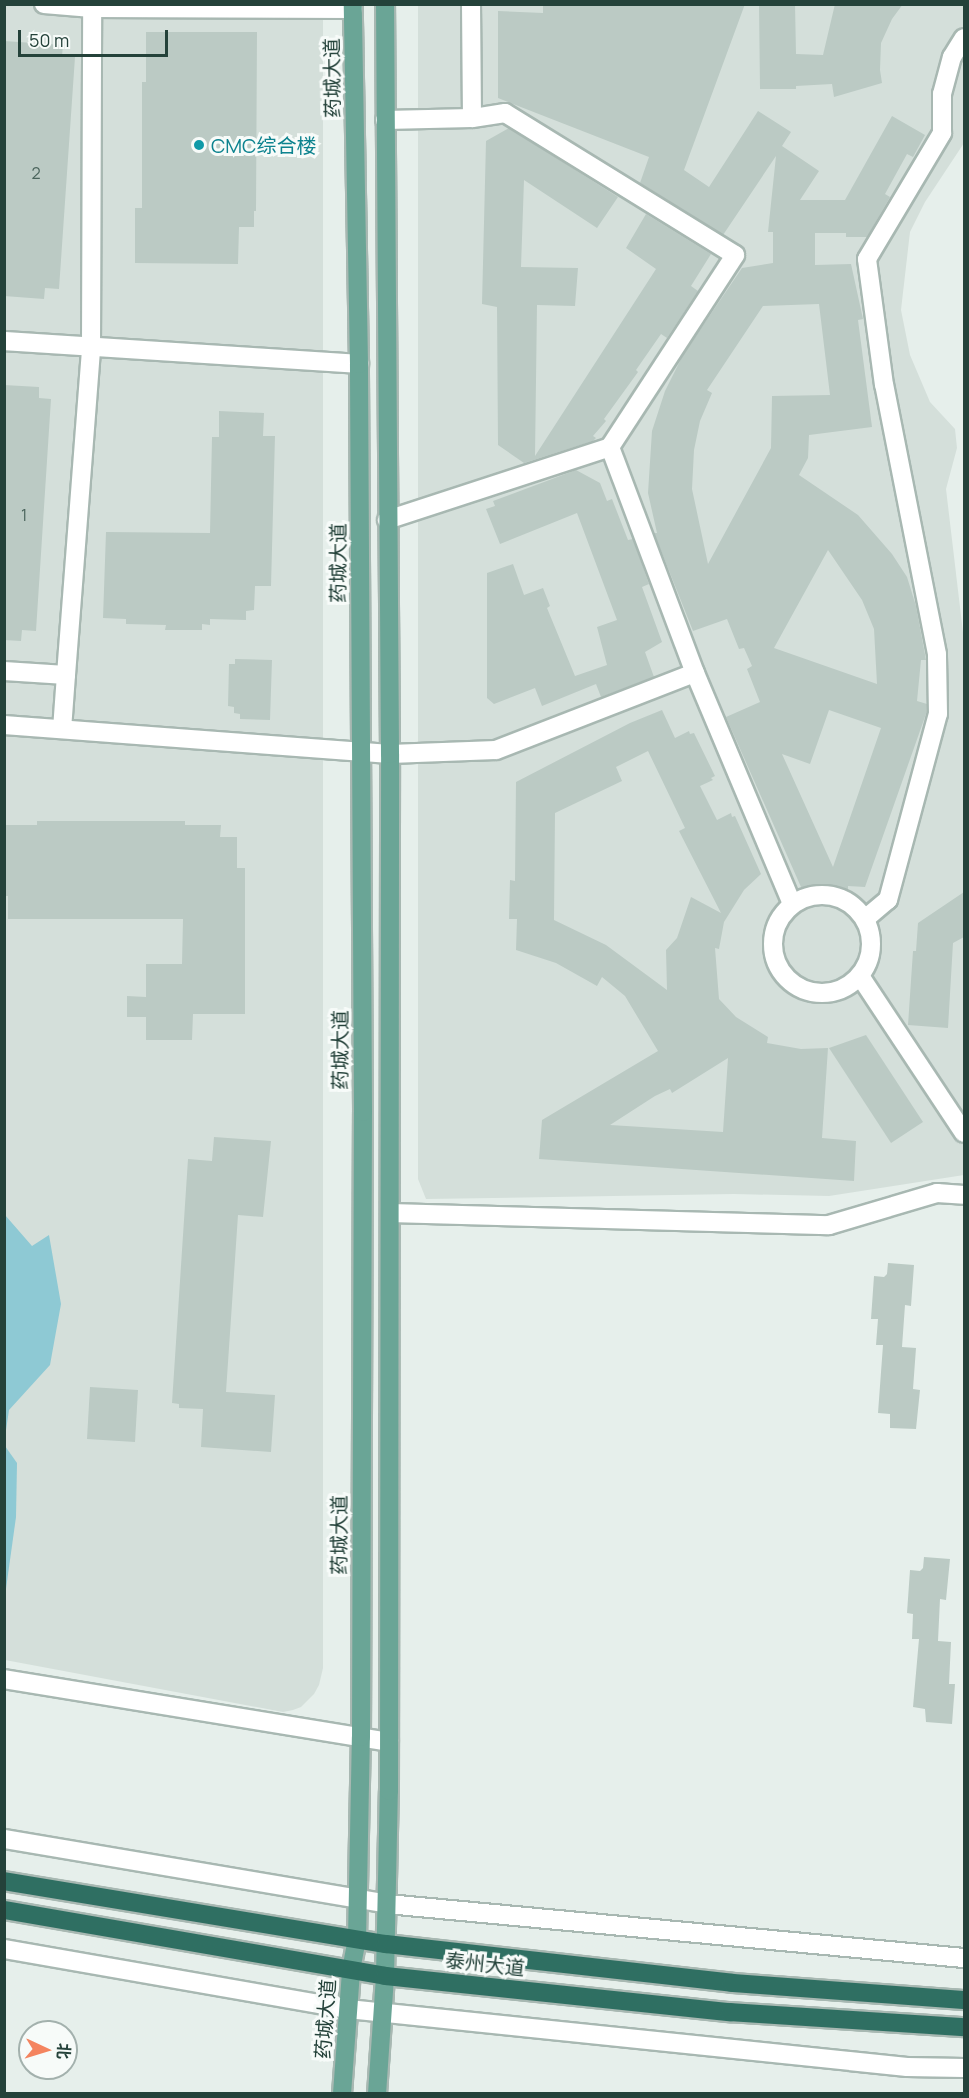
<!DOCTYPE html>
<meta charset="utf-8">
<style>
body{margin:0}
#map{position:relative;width:969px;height:2098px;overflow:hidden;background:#e6efeb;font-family:Manrope,"Noto Sans SC",sans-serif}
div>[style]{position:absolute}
.built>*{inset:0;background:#d4dfda}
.water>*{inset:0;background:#8ec9d4}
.building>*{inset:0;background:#bbcac4}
.roads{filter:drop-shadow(2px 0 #a8b8b2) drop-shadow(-2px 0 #a8b8b2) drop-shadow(0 2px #a8b8b2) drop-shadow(0 -2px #a8b8b2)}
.minor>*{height:18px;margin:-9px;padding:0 9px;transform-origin:9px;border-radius:9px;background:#fff}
.minor>.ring{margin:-9px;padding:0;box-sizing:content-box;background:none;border:18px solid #fff;border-radius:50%}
.major>*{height:18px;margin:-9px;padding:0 9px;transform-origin:9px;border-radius:9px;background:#6aa596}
.highway>*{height:18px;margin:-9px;padding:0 9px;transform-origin:9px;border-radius:9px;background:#2f6f62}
.dots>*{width:16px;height:16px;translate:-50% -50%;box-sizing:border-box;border:3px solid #f7fbf9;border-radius:50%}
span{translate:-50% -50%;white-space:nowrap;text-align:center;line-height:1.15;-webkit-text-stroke:6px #f7fbf9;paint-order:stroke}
.number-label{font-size:16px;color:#4a645c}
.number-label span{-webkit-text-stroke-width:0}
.street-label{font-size:20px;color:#24423a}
.culture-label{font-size:20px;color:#0d838f}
.left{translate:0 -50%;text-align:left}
.frame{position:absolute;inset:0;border:6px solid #24423a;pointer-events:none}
.north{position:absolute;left:18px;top:2020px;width:60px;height:60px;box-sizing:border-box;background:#f7fbf9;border:2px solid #a3b1ad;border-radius:50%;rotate:94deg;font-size:16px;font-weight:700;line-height:24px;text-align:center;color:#24423a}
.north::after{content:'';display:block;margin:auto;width:21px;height:27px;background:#f4845f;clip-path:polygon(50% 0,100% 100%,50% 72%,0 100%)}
.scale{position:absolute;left:18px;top:30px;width:150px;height:27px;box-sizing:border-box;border:3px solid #24423a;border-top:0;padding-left:8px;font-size:18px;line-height:21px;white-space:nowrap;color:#24423a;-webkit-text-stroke:4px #f7fbf9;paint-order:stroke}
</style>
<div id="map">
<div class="built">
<i style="clip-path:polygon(4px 5px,323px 5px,323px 1668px,319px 1685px,314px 1694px,301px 1707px,293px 1710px,283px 1712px,5px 1660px)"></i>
<i style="clip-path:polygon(418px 5px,964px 5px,964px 143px,925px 202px,910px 232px,901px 310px,910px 355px,930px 402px,955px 429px,957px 448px,946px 489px,964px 641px,964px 1175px,829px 1196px,734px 1194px,426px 1199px,418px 1179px)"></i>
</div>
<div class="water">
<i style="clip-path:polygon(5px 1215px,32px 1246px,49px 1235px,61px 1304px,50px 1365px,9px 1410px,5px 1437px)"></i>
<i style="clip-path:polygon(5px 1446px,17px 1463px,16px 1517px,5px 1596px)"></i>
</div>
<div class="building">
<i style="clip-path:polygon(evenodd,543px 4px,745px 4px,684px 170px,709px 187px,758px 111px,791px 132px,782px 146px,819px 171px,800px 200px,845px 200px,892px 116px,925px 135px,913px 157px,907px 154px,885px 194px,890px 197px,867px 237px,846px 237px,846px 233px,815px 233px,815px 265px,851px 264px,863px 319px,858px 320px,872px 427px,809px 435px,808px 458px,799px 475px,858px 515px,892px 554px,907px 577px,916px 606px,926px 660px,921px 660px,917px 701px,927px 704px,927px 711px,865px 887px,848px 886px,848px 889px,801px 887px,726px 717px,760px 702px,747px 669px,752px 666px,744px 648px,739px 649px,727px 619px,693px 631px,654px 533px,657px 533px,648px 493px,652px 431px,665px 391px,683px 355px,742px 268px,773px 263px,773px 232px,768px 232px,776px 156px,723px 235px,640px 183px,649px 157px,498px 98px,498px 11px,543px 13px,543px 4px,819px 304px,830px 395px,772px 396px,771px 448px,708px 564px,692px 489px,694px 450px,700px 421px,712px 393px,707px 390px,763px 306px,819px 304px,543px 4px,828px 550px,862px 600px,874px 629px,877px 684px,774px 648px,828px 550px,543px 4px,829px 710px,881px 728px,833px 867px,782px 754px,810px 764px,829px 710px)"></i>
<i style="clip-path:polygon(759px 4px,795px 4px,796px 54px,823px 55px,835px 4px,903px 4px,892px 19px,881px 43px,880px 70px,882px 83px,834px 97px,832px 84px,796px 86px,796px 89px,760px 89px)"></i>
<i style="clip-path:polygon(146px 32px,257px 32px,256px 211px,254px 211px,254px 227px,239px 227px,238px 264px,135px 263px,135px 208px,142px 208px,142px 82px,146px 82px)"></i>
<i style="clip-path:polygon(4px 41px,63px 45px,62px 56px,75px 57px,59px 289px,45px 288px,44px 299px,4px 296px)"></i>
<i style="clip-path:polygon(509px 128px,618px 197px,597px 228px,524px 180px,521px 267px,578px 268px,575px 306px,537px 305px,535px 456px,656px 269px,626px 248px,646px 214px,711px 254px,691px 286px,698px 291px,667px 338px,661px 334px,636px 370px,638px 372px,604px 419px,606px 421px,593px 436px,596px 438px,593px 441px,524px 463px,498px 445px,497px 307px,482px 304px,486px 141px)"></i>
<i style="clip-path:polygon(4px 385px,39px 387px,39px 398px,51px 399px,36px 631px,22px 630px,21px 641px,4px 640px)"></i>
<i style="clip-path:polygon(219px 411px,264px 413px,263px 436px,275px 436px,271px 586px,255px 586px,254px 610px,246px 611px,246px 620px,210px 619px,210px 625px,202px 624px,202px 630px,165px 630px,166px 625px,126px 624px,126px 619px,103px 618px,106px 532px,210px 533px,212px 437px,219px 437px)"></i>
<i style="clip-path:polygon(576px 470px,600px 483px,607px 501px,612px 499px,628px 540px,633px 539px,649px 584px,642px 587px,662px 642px,645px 652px,654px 677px,601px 697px,596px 684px,542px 706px,535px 688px,494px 704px,487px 698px,487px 573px,513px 564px,524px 595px,543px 588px,550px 606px,547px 608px,575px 676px,607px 665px,597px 627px,617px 620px,577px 513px,500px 544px,486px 509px,495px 506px,493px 501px)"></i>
<i style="clip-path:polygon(235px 659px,272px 660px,270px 720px,240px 719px,240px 714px,234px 713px,234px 707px,228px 706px,229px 664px,235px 664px)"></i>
<i style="clip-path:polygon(evenodd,662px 710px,675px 738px,689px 731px,690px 734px,694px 733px,715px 776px,711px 778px,713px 780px,700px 786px,717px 820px,731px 813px,732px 817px,735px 816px,761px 874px,744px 890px,724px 922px,719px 949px,715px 948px,719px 999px,736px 1017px,768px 1037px,767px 1043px,801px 1049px,828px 1048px,822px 1138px,856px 1141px,854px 1181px,539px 1159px,542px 1120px,658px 1051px,625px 996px,602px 977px,597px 986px,556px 963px,516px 950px,517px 919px,509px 919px,510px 880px,515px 881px,516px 782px,630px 723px,662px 710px,648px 751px,685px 828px,679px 831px,721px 913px,691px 897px,677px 938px,666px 950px,667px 990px,606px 945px,554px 920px,555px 813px,622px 781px,616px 767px,648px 751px,662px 710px,728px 1058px,723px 1132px,610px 1125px,655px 1096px,670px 1089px,672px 1093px,728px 1058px)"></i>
<i style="clip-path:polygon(37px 821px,185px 821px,185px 825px,221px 825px,220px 837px,237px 837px,237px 868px,245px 868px,245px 1014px,193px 1014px,192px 1040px,146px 1040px,146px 1017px,127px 1017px,127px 996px,146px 997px,146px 964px,182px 964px,183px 919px,8px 919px,8px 896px,4px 896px,4px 825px,37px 825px)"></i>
<i style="clip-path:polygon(964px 892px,964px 937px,953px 943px,948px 1028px,908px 1025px,913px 951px,916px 951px,918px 923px)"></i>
<i style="clip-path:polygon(866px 1035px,923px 1122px,891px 1143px,829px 1048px)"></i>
<i style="clip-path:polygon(214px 1137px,271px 1141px,263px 1217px,238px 1215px,226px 1392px,275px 1395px,271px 1452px,201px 1447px,203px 1409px,179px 1408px,179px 1404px,172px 1403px,188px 1159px,212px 1161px)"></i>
<i style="clip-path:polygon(888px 1263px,914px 1265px,911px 1306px,905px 1305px,902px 1347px,916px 1348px,913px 1389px,920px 1390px,916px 1429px,890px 1428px,890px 1414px,878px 1413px,883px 1345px,876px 1345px,878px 1319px,871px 1319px,874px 1276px,884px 1277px,887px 1274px)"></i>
<i style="clip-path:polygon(90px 1387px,138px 1390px,135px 1442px,87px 1439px)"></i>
<i style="clip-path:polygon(924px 1557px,950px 1559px,946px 1600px,940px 1599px,938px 1641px,951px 1642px,949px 1684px,955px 1684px,952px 1724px,926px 1722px,925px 1709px,913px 1707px,919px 1639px,912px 1639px,913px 1614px,907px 1613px,910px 1570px,920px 1571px,923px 1568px)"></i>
</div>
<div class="roads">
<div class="minor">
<i style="left:44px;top:4px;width:48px;rotate:4.8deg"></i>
<i style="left:92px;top:8px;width:261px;rotate:0.2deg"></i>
<i style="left:385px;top:120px;width:87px;rotate:-1.3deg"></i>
<i style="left:472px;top:118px;width:114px;rotate:-90.5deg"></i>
<i style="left:4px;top:341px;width:356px;rotate:3.7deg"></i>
<i style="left:610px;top:447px;width:241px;rotate:69.4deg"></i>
<i style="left:695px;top:673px;width:251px;rotate:67.2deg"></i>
<i style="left:387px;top:520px;width:235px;rotate:-18.1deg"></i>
<i style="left:610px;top:447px;width:229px;rotate:-56.9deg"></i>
<i style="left:735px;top:255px;width:270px;rotate:-148.3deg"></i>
<i style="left:505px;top:113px;width:33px;rotate:171deg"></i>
<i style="left:4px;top:671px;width:62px;rotate:3.7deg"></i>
<i style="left:66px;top:675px;width:54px;rotate:94.2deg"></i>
<i style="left:66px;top:675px;width:329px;rotate:-85.6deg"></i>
<i style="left:91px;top:347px;width:339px;rotate:-89.8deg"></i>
<i style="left:4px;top:725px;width:387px;rotate:4.3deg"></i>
<i style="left:390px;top:754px;width:106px;rotate:-2.2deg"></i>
<i style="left:496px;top:750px;width:213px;rotate:-21.2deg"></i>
<i class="ring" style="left:773px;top:895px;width:80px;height:80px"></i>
<i style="left:865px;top:919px;width:30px;rotate:-40deg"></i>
<i style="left:888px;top:900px;width:193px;rotate:-75deg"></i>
<i style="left:938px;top:714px;width:60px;rotate:-91deg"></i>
<i style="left:937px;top:654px;width:274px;rotate:-101.1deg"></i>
<i style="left:884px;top:385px;width:127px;rotate:-97.7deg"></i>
<i style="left:867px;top:259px;width:147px;rotate:-59.2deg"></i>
<i style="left:942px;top:133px;width:39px;rotate:-90deg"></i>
<i style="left:942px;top:94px;width:38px;rotate:-75deg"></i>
<i style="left:952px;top:57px;width:22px;rotate:-58deg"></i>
<i style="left:860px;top:976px;width:188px;rotate:56.5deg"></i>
<i style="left:390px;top:1213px;width:439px;rotate:1.6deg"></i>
<i style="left:829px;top:1225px;width:113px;rotate:-16.5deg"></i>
<i style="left:937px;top:1193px;width:27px;rotate:4deg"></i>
<i style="left:4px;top:1679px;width:390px;rotate:9.3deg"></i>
<i style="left:4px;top:1839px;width:388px;rotate:9.6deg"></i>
<i style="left:387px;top:1904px;width:580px;rotate:5.35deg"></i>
<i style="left:4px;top:1949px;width:349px;rotate:9.9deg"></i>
<i style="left:348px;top:2009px;width:562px;rotate:5.92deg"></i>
<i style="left:907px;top:2067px;width:57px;rotate:1deg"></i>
</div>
<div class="major">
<i style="left:342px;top:2094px;width:124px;rotate:-85.8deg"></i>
<i style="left:351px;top:1970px;width:31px;rotate:-79deg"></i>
<i style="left:357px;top:1940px;width:203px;rotate:-88.9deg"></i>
<i style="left:361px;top:1737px;width:625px;rotate:-89.82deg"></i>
<i style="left:363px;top:1112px;width:748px;rotate:-90.31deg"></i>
<i style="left:359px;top:364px;width:360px;rotate:-91deg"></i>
<i style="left:377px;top:2094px;width:118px;rotate:-86.1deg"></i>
<i style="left:385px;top:1976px;width:185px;rotate:-88.8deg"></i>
<i style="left:389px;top:1791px;width:1037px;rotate:-89.94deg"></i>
<i style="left:390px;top:754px;width:750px;rotate:-90.38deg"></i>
</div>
<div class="highway">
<i style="left:4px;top:1881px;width:387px;rotate:9.4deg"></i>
<i style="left:386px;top:1944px;width:348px;rotate:6.4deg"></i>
<i style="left:732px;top:1983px;width:233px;rotate:4.2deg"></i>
<i style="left:4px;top:1910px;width:387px;rotate:9.8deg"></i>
<i style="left:385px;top:1976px;width:347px;rotate:6deg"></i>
<i style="left:730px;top:2012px;width:234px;rotate:3.7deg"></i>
</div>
</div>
<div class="dots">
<i style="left:199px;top:145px;background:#0f9aa8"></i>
</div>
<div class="number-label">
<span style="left:36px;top:173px">2</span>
<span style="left:24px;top:515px">1</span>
</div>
<div class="street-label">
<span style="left:332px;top:78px;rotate:-91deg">药城大道</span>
<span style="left:338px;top:563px;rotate:-90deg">药城大道</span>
<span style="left:340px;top:1050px;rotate:-90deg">药城大道</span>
<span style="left:339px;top:1535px;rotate:-90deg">药城大道</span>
<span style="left:485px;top:1964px;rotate:6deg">泰州大道</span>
<span style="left:325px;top:2019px;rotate:-86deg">药城大道</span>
</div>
<div class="culture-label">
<span class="left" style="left:211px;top:145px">CMC综合楼</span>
</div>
<div class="frame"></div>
<div class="north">北</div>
<div class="scale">50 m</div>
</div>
